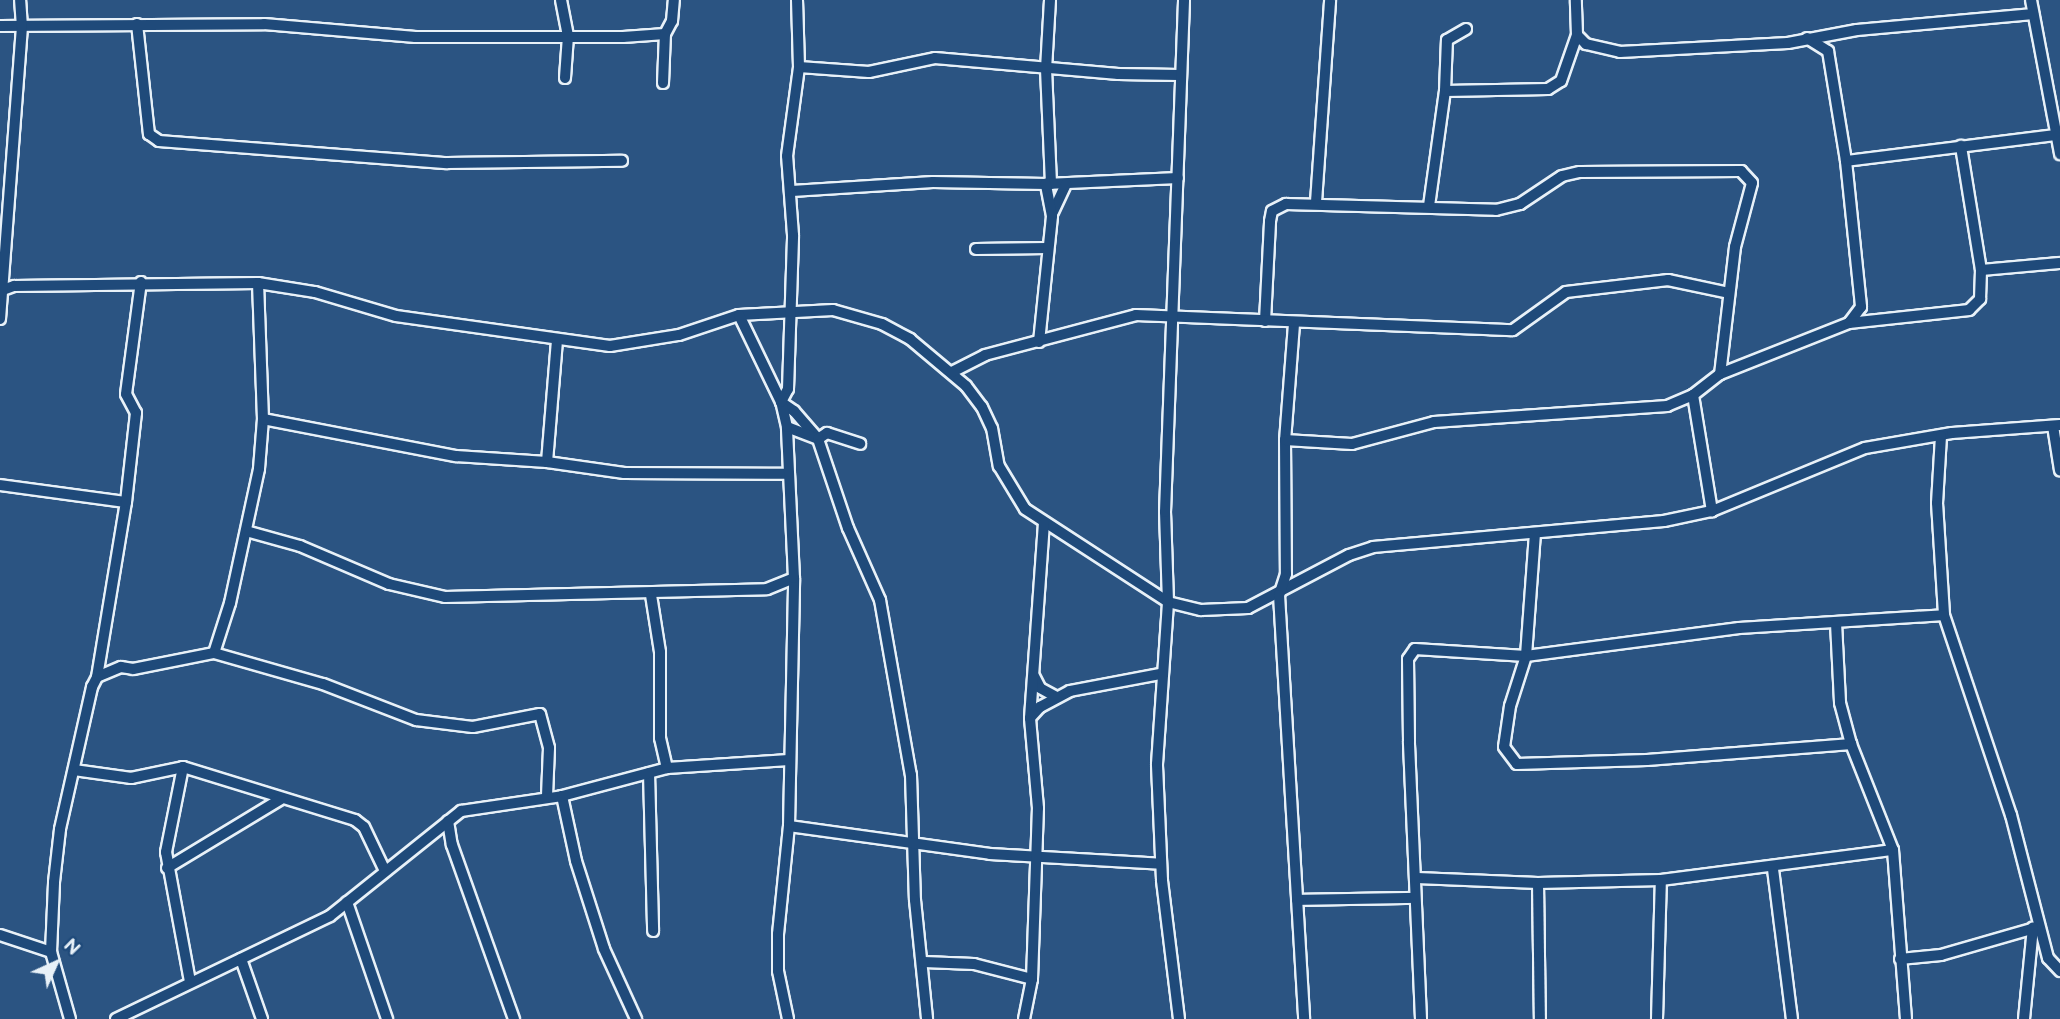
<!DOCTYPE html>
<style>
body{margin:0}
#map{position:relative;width:2060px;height:1019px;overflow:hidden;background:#2b5482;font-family:"Balsamiq Sans",sans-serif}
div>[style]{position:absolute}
.roads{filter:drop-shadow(2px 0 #e8f1f8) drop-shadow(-2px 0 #e8f1f8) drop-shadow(0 2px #e8f1f8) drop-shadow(0 -2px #e8f1f8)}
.minor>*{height:10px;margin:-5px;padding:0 5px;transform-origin:5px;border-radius:5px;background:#1f4a7a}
span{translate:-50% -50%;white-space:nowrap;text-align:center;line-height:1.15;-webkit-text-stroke:7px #1f4a7a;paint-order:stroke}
.north{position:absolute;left:21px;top:928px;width:70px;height:70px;-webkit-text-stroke:5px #1f4a7a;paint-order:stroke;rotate:45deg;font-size:19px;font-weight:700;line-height:28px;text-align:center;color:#e8f1f8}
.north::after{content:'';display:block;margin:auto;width:24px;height:32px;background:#e8f1f8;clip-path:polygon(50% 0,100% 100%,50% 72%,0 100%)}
</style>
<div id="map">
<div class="roads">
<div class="minor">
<i style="left:561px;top:0;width:37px;rotate:79deg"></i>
<i style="left:568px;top:36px;width:42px;rotate:94.1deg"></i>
<i style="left:1050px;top:0;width:69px;rotate:93.3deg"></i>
<i style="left:1046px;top:69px;width:115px;rotate:87.5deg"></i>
<i style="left:2031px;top:0;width:157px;rotate:79.3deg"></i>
<i style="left:137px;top:24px;width:111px;rotate:83.8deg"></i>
<i style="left:149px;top:134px;width:12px;rotate:35deg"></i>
<i style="left:159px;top:141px;width:289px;rotate:4.4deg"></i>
<i style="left:447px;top:163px;width:175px;rotate:-0.7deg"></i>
<i style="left:0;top:26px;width:264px;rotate:-0.4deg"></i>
<i style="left:264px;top:24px;width:152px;rotate:4.9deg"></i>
<i style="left:415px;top:37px;width:208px"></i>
<i style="left:623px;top:37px;width:42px;rotate:-4.1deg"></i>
<i style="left:665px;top:34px;width:15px;rotate:-62deg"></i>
<i style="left:672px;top:21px;width:21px;rotate:-85deg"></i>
<i style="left:1577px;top:35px;width:13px;rotate:45deg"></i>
<i style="left:1586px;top:44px;width:35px;rotate:13deg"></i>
<i style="left:1620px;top:52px;width:168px;rotate:-3.1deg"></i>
<i style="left:1788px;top:43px;width:70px;rotate:-10.7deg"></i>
<i style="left:1857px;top:30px;width:177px;rotate:-5.2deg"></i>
<i style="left:1807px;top:38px;width:25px;rotate:32deg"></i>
<i style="left:1828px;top:51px;width:111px;rotate:80.7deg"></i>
<i style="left:1846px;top:161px;width:147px;rotate:84.1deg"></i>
<i style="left:1861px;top:307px;width:20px;rotate:127deg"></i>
<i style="left:799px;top:67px;width:70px;rotate:4.1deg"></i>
<i style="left:869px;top:72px;width:67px;rotate:-12deg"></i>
<i style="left:935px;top:58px;width:184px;rotate:5deg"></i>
<i style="left:1118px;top:74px;width:61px;rotate:0.9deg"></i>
<i style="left:663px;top:83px;width:49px;rotate:-87.7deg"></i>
<i style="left:1445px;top:91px;width:103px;rotate:-1.1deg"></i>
<i style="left:1548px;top:89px;width:15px;rotate:-32deg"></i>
<i style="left:1561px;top:81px;width:49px;rotate:-70.8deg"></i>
<i style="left:1577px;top:35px;width:35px;rotate:-92deg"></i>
<i style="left:1846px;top:161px;width:210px;rotate:-7.1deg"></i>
<i style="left:792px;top:191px;width:141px;rotate:-3.7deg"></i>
<i style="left:933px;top:182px;width:113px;rotate:1deg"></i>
<i style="left:1046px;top:184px;width:132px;rotate:-2.6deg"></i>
<i style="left:1316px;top:202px;width:202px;rotate:-86deg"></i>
<i style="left:1429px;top:206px;width:116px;rotate:-82.1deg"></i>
<i style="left:1445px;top:91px;width:51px;rotate:-87.8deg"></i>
<i style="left:1447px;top:40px;width:22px;rotate:-30deg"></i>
<i style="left:1053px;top:212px;width:31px;rotate:-65deg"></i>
<i style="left:976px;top:249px;width:71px;rotate:-0.8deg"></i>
<i style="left:1981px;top:270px;width:79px;rotate:-5.1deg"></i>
<i style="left:258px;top:283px;width:136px;rotate:87.9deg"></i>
<i style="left:263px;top:419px;width:50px;rotate:94.6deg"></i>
<i style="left:259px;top:469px;width:137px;rotate:102.2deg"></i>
<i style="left:230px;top:603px;width:52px;rotate:107.7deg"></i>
<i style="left:214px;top:653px;width:113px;rotate:15.9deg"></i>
<i style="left:323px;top:684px;width:100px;rotate:21.2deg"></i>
<i style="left:416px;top:720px;width:57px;rotate:7deg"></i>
<i style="left:473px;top:727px;width:68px;rotate:-11deg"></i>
<i style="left:540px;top:714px;width:35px;rotate:75deg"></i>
<i style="left:549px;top:748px;width:48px;rotate:92.4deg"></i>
<i style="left:0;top:291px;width:15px;rotate:-20deg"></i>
<i style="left:14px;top:286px;width:244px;rotate:-0.7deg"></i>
<i style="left:258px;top:283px;width:58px;rotate:9deg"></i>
<i style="left:315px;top:292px;width:84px;rotate:16.5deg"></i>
<i style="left:396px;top:316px;width:216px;rotate:8deg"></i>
<i style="left:610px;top:346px;width:70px;rotate:-9.1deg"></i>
<i style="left:679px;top:335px;width:63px;rotate:-18.4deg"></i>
<i style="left:739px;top:315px;width:94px;rotate:-3deg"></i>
<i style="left:833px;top:310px;width:51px;rotate:15.9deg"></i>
<i style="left:882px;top:324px;width:32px;rotate:28deg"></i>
<i style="left:910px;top:339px;width:73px;rotate:40deg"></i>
<i style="left:966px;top:386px;width:26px;rotate:53deg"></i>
<i style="left:982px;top:407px;width:23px;rotate:65deg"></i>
<i style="left:992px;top:428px;width:39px;rotate:80deg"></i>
<i style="left:999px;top:466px;width:50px;rotate:58.8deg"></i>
<i style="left:1025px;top:509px;width:171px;rotate:33deg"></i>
<i style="left:1168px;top:602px;width:34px;rotate:14deg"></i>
<i style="left:1201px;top:610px;width:47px;rotate:-2.4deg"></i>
<i style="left:1248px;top:608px;width:114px;rotate:-27.7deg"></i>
<i style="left:1349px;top:555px;width:25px;rotate:-18deg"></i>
<i style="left:1373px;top:547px;width:292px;rotate:-5.1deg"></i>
<i style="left:1664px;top:521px;width:49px;rotate:-11.8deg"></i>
<i style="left:1712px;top:511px;width:165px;rotate:-22.4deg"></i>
<i style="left:1865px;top:448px;width:88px;rotate:-9.8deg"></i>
<i style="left:1952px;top:433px;width:108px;rotate:-4.2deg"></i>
<i style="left:739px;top:315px;width:97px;rotate:64.2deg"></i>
<i style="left:781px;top:402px;width:16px;rotate:35deg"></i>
<i style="left:794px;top:411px;width:37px;rotate:49deg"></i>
<i style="left:818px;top:439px;width:94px;rotate:71.4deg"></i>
<i style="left:848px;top:528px;width:79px;rotate:66deg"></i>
<i style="left:880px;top:600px;width:178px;rotate:80deg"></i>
<i style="left:911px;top:775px;width:125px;rotate:88.2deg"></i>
<i style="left:915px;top:900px;width:120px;rotate:84.2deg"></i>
<i style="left:0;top:319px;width:293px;rotate:-85.7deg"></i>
<i style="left:22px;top:27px;width:27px;rotate:-94deg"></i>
<i style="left:1265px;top:321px;width:100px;rotate:-87.1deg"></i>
<i style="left:1270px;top:221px;width:10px;rotate:-79deg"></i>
<i style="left:1272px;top:211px;width:16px;rotate:-27deg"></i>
<i style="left:1286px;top:204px;width:210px;rotate:1.6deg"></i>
<i style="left:1496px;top:210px;width:25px;rotate:-14deg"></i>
<i style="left:1520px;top:204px;width:50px;rotate:-33.7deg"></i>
<i style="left:1562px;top:176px;width:18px;rotate:-13deg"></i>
<i style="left:1580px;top:172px;width:161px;rotate:-0.4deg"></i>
<i style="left:1741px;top:171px;width:16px;rotate:47deg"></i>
<i style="left:1752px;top:183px;width:66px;rotate:104.9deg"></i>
<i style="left:1735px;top:247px;width:128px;rotate:96.7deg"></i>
<i style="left:1294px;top:324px;width:116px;rotate:94.4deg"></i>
<i style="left:1285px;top:440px;width:134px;rotate:89.6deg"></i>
<i style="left:1286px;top:574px;width:22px;rotate:108deg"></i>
<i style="left:1279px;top:595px;width:425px;rotate:86.6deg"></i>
<i style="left:1039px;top:342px;width:127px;rotate:-84.1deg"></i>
<i style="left:1052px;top:216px;width:33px;rotate:-101deg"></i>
<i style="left:952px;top:372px;width:37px;rotate:-27deg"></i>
<i style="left:985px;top:355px;width:156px;rotate:-14.8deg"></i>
<i style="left:1136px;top:315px;width:377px;rotate:2.3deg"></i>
<i style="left:1513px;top:330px;width:65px;rotate:-35.6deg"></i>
<i style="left:1566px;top:292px;width:103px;rotate:-6.7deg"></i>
<i style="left:1668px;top:280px;width:62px;rotate:12deg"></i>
<i style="left:1693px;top:395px;width:118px;rotate:80.7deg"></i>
<i style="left:263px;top:419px;width:197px;rotate:10.9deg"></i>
<i style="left:456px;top:456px;width:91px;rotate:3.8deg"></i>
<i style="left:547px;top:462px;width:78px;rotate:8.1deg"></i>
<i style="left:624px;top:473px;width:165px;rotate:0.3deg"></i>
<i style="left:2053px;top:426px;width:45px;rotate:81deg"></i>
<i style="left:787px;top:427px;width:33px;rotate:21deg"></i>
<i style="left:818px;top:439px;width:11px;rotate:-34deg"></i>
<i style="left:827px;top:433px;width:35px;rotate:18deg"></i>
<i style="left:1941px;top:436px;width:67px;rotate:93.4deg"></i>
<i style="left:1937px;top:503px;width:112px;rotate:86.4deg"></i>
<i style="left:1944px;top:615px;width:211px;rotate:71.5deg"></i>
<i style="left:2011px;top:815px;width:148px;rotate:75.5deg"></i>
<i style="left:2048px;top:958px;width:18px;rotate:47deg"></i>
<i style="left:1285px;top:440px;width:67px;rotate:3.4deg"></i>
<i style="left:1352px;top:444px;width:85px;rotate:-15deg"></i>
<i style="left:1434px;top:422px;width:234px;rotate:-3.9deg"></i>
<i style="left:1667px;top:406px;width:28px;rotate:-23deg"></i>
<i style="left:1693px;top:395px;width:34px;rotate:-38deg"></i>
<i style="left:1720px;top:374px;width:139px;rotate:-21.6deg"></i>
<i style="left:1849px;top:323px;width:121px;rotate:-6.2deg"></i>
<i style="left:1969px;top:310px;width:16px;rotate:-45deg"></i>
<i style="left:1980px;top:299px;width:29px;rotate:-88deg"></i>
<i style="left:1981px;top:270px;width:126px;rotate:-99.2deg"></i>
<i style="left:547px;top:462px;width:122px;rotate:-85.3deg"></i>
<i style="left:0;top:485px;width:127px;rotate:7.7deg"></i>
<i style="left:246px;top:531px;width:56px;rotate:15.5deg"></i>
<i style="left:300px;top:546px;width:97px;rotate:23.1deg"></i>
<i style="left:389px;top:584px;width:57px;rotate:13.1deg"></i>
<i style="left:445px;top:597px;width:322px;rotate:-1.4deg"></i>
<i style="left:767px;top:589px;width:29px;rotate:-22deg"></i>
<i style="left:1535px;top:533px;width:123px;rotate:94.2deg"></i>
<i style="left:1526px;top:656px;width:52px;rotate:107.7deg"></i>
<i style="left:1510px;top:706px;width:41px;rotate:98.3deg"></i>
<i style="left:1504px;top:747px;width:21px;rotate:53deg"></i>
<i style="left:1517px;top:764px;width:130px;rotate:-1.8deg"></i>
<i style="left:1647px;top:760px;width:205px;rotate:-4.5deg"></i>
<i style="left:651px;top:595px;width:58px;rotate:81deg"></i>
<i style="left:660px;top:652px;width:86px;rotate:90deg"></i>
<i style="left:660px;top:738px;width:31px;rotate:77deg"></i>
<i style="left:1836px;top:623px;width:80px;rotate:87.1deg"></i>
<i style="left:1840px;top:703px;width:42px;rotate:75deg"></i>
<i style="left:1851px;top:744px;width:114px;rotate:68.4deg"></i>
<i style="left:1893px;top:850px;width:169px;rotate:85.6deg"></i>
<i style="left:1034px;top:676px;width:13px;rotate:63deg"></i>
<i style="left:1040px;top:688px;width:18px;rotate:29deg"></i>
<i style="left:97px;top:677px;width:177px;rotate:-80.6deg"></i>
<i style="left:126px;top:502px;width:90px;rotate:-83.6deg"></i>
<i style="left:136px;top:413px;width:21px;rotate:-118deg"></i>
<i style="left:126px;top:394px;width:113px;rotate:-82.4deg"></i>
<i style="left:1030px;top:718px;width:195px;rotate:-85.9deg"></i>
<i style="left:183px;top:767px;width:87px;rotate:101.3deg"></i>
<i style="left:166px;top:852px;width:131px;rotate:79.5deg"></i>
<i style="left:74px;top:770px;width:58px;rotate:8deg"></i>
<i style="left:131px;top:778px;width:53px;rotate:-11.9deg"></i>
<i style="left:183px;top:767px;width:180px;rotate:17.1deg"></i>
<i style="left:355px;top:820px;width:11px;rotate:38deg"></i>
<i style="left:364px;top:827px;width:47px;rotate:64.5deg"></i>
<i style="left:649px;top:773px;width:158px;rotate:88.5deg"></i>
<i style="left:562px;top:796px;width:66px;rotate:77.8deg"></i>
<i style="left:576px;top:861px;width:92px;rotate:72.3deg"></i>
<i style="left:604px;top:949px;width:77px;rotate:65.4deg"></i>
<i style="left:448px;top:821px;width:24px;rotate:81deg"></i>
<i style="left:452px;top:845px;width:185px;rotate:70.4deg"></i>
<i style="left:789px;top:826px;width:203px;rotate:7.9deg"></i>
<i style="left:990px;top:854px;width:171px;rotate:3.3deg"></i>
<i style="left:167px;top:868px;width:133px;rotate:-31.2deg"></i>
<i style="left:1773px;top:869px;width:151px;rotate:82.8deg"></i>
<i style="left:1417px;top:878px;width:121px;rotate:2.4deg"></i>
<i style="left:1538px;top:883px;width:123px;rotate:-1.4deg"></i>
<i style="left:1661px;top:880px;width:234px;rotate:-7.4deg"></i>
<i style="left:1538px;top:883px;width:136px;rotate:89.2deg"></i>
<i style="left:1297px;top:900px;width:118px;rotate:-1deg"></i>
<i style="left:347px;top:902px;width:124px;rotate:71.1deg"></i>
<i style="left:0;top:935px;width:54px;rotate:18.4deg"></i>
<i style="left:241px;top:959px;width:64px;rotate:70.7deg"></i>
<i style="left:1900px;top:959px;width:41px;rotate:-5.6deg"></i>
<i style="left:1941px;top:955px;width:94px;rotate:-16.1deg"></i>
<i style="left:924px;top:962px;width:50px;rotate:2.3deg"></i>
<i style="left:974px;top:964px;width:60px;rotate:14.5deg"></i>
<i style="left:1032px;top:979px;width:171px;rotate:-88deg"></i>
<i style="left:1038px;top:808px;width:90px;rotate:-95.1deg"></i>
<i style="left:1030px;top:718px;width:15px;rotate:-48deg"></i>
<i style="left:1040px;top:707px;width:34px;rotate:-28deg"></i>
<i style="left:1070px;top:691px;width:92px;rotate:-10.7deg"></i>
<i style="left:70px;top:1019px;width:70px;rotate:-105.8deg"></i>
<i style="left:51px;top:952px;width:70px;rotate:-87.5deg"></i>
<i style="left:54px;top:882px;width:53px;rotate:-83.5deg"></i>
<i style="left:60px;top:829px;width:146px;rotate:-77.3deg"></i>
<i style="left:92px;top:687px;width:11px;rotate:-63deg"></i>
<i style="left:97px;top:677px;width:26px;rotate:-23deg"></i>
<i style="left:121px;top:667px;width:12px;rotate:9deg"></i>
<i style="left:133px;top:669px;width:83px;rotate:-11.2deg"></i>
<i style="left:116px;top:1019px;width:237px;rotate:-25.7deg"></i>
<i style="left:330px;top:916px;width:168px;rotate:-38.7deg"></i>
<i style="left:461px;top:811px;width:102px;rotate:-8.4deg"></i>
<i style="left:562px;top:796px;width:109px;rotate:-14.9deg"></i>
<i style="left:667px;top:768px;width:122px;rotate:-3.8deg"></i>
<i style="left:788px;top:1019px;width:49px;rotate:-101.8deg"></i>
<i style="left:778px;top:971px;width:37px;rotate:-90deg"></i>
<i style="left:778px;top:934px;width:109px;rotate:-84.2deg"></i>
<i style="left:789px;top:826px;width:248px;rotate:-88.8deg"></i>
<i style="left:794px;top:578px;width:151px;rotate:-92.7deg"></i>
<i style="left:787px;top:427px;width:26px;rotate:-103deg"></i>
<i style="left:781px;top:402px;width:15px;rotate:-62deg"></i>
<i style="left:788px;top:389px;width:154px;rotate:-88.1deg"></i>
<i style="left:793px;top:235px;width:79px;rotate:-94.3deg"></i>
<i style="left:787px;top:156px;width:90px;rotate:-82.3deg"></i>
<i style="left:799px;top:67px;width:67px;rotate:-91.7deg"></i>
<i style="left:1024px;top:1019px;width:41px;rotate:-78.7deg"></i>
<i style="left:1179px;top:1019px;width:140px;rotate:-97deg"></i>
<i style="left:1162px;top:880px;width:116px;rotate:-92.5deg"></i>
<i style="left:1157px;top:764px;width:162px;rotate:-86.1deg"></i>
<i style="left:1168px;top:602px;width:90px;rotate:-91.9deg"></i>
<i style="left:1165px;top:512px;width:512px;rotate:-87.87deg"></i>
<i style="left:1421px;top:1019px;width:278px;rotate:-92.5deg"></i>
<i style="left:1409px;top:741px;width:82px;rotate:-90.7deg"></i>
<i style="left:1408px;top:659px;width:12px;rotate:-55deg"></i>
<i style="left:1415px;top:649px;width:111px;rotate:3.6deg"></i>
<i style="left:1526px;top:656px;width:215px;rotate:-7.5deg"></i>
<i style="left:1739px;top:628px;width:205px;rotate:-3.6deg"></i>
<i style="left:1657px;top:1019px;width:139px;rotate:-88.4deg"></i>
<i style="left:2024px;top:1019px;width:92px;rotate:-84.4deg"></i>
</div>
</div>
<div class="north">N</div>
</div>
